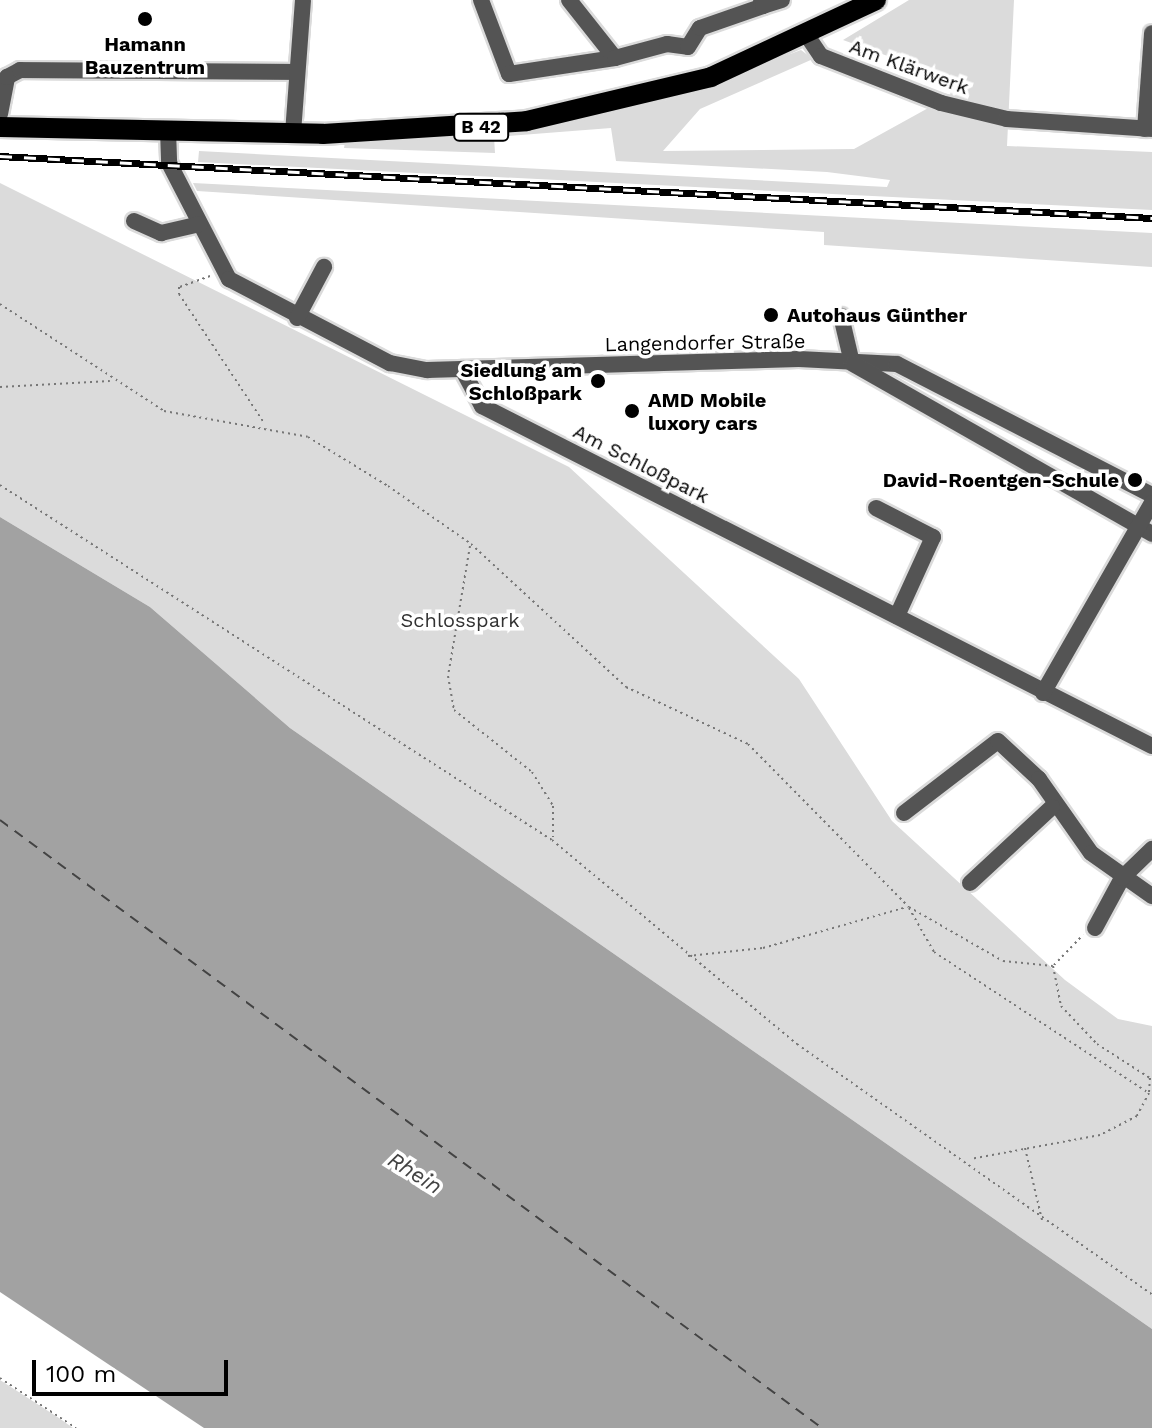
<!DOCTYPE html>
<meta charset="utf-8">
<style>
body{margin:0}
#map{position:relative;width:1152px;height:1428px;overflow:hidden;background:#fff;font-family:"Work Sans",sans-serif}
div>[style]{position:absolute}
.green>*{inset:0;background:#dbdbdb}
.water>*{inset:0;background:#a2a2a2}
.ferry>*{height:2px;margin-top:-1px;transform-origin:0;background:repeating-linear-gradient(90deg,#434343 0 10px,transparent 0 18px)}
.path>*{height:2px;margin-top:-1px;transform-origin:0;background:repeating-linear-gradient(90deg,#767676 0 2px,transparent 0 6px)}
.roads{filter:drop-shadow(2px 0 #dbdbdb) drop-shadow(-2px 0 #dbdbdb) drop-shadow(0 2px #dbdbdb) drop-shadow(0 -2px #dbdbdb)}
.minor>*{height:16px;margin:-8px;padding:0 8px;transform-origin:8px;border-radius:8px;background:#545454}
.major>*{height:20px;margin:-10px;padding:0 10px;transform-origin:10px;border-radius:10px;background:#000}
.rail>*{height:7px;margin-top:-3.5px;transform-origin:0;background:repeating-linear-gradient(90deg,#fff 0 12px,#000 0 24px);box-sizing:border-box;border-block:2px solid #000}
.dots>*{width:22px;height:22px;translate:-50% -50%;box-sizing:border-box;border:4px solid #fff;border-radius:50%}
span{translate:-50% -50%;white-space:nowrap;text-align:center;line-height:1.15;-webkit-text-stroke:7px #fff;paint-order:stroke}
.shield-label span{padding:2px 6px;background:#fff;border:2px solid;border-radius:6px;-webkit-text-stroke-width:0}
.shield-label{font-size:18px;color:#000;font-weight:700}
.poi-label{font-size:20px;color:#000;font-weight:700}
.left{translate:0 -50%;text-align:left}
.right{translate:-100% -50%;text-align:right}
.street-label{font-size:20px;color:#000}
.park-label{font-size:20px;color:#323232}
.water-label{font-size:22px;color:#434343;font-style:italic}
.scale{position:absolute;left:32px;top:1360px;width:196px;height:36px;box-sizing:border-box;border:4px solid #000;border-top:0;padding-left:10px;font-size:24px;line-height:28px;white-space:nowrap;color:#000;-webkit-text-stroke:6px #fff;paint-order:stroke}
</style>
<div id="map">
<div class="green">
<i style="clip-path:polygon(909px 0,1014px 0,1007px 146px,1152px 152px,1152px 210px,198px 162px,199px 151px,887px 187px,890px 180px,827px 172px,616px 161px,611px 128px,494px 137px,495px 153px,344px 148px,345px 142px,535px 126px,667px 100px,801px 50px,813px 59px,700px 109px,663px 151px,854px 149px,950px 96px,952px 79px,843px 40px)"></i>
<i style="clip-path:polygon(0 183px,569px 467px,799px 679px,892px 821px,1065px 980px,1118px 1019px,1152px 1026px,1152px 1329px,290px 728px,150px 607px,0 517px)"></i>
<i style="clip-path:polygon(193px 183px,1152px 233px,1152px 267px,824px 245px,824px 232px,197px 191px)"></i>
<i style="clip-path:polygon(0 1380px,59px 1418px,73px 1428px,0 1428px)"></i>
</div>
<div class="water">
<i style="clip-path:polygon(0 517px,150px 607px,290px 728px,1152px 1329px,1152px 1428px,204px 1428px,0 1292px)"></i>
</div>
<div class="ferry">
<i style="left:0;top:820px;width:1022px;rotate:36.49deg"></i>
</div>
<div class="path">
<i style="left:210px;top:276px;width:33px;rotate:160deg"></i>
<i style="left:179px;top:287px;width:7px;rotate:90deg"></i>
<i style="left:179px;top:294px;width:154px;rotate:56.6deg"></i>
<i style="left:0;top:304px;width:196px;rotate:33.1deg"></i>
<i style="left:164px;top:411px;width:146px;rotate:10.2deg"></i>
<i style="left:308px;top:437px;width:94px;rotate:31.5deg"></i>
<i style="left:388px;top:486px;width:101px;rotate:34.9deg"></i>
<i style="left:471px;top:544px;width:211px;rotate:42.7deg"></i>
<i style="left:626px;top:687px;width:135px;rotate:25deg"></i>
<i style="left:748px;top:744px;width:229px;rotate:45.4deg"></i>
<i style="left:909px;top:907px;width:108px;rotate:29.9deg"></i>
<i style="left:1003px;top:961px;width:50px;rotate:5.7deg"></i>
<i style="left:1053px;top:966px;width:41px;rotate:78.7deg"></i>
<i style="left:1061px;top:1006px;width:52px;rotate:46.5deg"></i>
<i style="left:1097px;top:1044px;width:63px;rotate:32.7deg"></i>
<i style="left:1150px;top:1078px;width:15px;rotate:94deg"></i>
<i style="left:1149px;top:1093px;width:26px;rotate:118deg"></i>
<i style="left:1137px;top:1116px;width:42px;rotate:152.8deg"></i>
<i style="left:1100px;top:1135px;width:132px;rotate:169.5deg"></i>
<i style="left:0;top:387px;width:110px;rotate:-3.1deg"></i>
<i style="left:0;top:485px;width:656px;rotate:32.75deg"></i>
<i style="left:552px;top:840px;width:319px;rotate:39.8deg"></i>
<i style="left:797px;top:1044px;width:434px;rotate:35.2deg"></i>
<i style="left:470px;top:546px;width:132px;rotate:99.6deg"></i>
<i style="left:448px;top:676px;width:35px;rotate:80deg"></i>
<i style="left:454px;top:710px;width:100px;rotate:38.5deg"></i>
<i style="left:532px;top:772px;width:40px;rotate:58deg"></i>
<i style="left:553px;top:806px;width:31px;rotate:90deg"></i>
<i style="left:909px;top:908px;width:51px;rotate:60.4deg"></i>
<i style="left:934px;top:952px;width:255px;rotate:33.3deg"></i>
<i style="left:688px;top:956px;width:75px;rotate:-6.1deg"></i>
<i style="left:763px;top:948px;width:150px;rotate:-15.9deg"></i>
<i style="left:1054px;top:965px;width:42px;rotate:-46deg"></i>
<i style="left:1025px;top:1148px;width:74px;rotate:76.7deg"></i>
<i style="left:0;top:1378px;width:91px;rotate:33.3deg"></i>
</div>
<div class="roads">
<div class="minor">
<i style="left:481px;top:0;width:79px;rotate:69.3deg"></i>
<i style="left:509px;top:74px;width:107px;rotate:-8.6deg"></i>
<i style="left:569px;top:0;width:74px;rotate:51.6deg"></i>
<i style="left:615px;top:58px;width:54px;rotate:-15.1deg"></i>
<i style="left:667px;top:44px;width:21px;rotate:8deg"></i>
<i style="left:688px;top:47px;width:22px;rotate:-58deg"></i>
<i style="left:700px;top:28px;width:67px;rotate:-19.2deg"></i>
<i style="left:763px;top:6px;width:6px;rotate:-108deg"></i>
<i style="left:763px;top:6px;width:20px;rotate:-18deg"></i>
<i style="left:808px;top:37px;width:23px;rotate:56deg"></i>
<i style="left:821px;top:56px;width:129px;rotate:21.4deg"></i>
<i style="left:941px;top:103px;width:68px;rotate:13.6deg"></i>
<i style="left:1007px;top:119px;width:145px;rotate:3.9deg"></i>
<i style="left:0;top:114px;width:38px;rotate:-79deg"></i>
<i style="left:7px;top:77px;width:15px;rotate:-28deg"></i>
<i style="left:20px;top:70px;width:276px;rotate:0.4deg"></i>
<i style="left:1145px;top:129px;width:96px;rotate:-85.8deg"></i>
<i style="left:168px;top:130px;width:33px;rotate:88deg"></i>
<i style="left:169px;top:163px;width:131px;rotate:62.7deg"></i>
<i style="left:229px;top:279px;width:182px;rotate:27.6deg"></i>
<i style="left:390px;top:363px;width:38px;rotate:11deg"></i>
<i style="left:427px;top:370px;width:372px;rotate:-1.7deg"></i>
<i style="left:799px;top:359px;width:98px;rotate:2.9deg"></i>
<i style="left:897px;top:364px;width:287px;rotate:27.2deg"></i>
<i style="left:293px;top:133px;width:133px;rotate:-85.7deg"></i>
<i style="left:134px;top:221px;width:30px;rotate:24deg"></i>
<i style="left:161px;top:233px;width:40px;rotate:-13deg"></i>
<i style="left:841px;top:316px;width:48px;rotate:76.8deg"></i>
<i style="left:297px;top:318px;width:58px;rotate:-62.1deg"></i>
<i style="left:853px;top:364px;width:344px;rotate:29.6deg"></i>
<i style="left:462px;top:369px;width:42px;rotate:61.6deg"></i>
<i style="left:482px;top:406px;width:751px;rotate:26.91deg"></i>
<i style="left:876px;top:508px;width:64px;rotate:27deg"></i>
<i style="left:933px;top:537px;width:87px;rotate:114.5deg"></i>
<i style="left:1043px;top:693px;width:219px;rotate:-60.2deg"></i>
<i style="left:904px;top:813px;width:118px;rotate:-37.5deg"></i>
<i style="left:998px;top:741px;width:56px;rotate:42.8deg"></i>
<i style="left:1039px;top:779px;width:90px;rotate:54.9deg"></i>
<i style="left:1091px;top:853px;width:75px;rotate:35.2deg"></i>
<i style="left:970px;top:883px;width:112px;rotate:-42.8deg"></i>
<i style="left:1095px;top:928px;width:57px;rotate:-61.6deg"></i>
<i style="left:1122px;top:878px;width:42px;rotate:-44deg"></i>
</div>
<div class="major">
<i style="left:0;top:127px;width:323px;rotate:1.2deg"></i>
<i style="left:323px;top:134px;width:204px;rotate:-3.6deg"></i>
<i style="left:527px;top:121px;width:189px;rotate:-13.4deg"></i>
<i style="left:711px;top:77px;width:182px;rotate:-25deg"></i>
</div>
</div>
<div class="rail">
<i style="left:0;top:156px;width:1154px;rotate:3.08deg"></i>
</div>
<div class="dots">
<i style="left:145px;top:19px;background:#000"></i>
<i style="left:771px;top:315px;background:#000"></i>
<i style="left:598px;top:381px;background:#000"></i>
<i style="left:632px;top:411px;background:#000"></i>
<i style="left:1135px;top:480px;background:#000"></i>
</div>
<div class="shield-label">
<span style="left:481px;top:127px">B 42</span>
</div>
<div class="poi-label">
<span style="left:145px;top:56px">Hamann<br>Bauzentrum</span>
<span class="left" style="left:787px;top:315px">Autohaus Günther</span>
<span class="right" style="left:582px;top:382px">Siedlung am<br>Schloßpark</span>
<span class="left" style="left:648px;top:412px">AMD Mobile<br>luxory cars</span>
<span class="right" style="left:1119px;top:480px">David-Roentgen-Schule</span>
</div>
<div class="street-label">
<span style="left:909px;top:67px;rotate:20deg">Am Klärwerk</span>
<span style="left:705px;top:343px;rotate:-1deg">Langendorfer Straße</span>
<span style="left:641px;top:464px;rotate:27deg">Am Schloßpark</span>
</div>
<div class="park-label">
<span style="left:460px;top:620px">Schlosspark</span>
</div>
<div class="water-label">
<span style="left:415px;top:1173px;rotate:32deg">Rhein</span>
</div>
<div class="scale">100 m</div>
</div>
